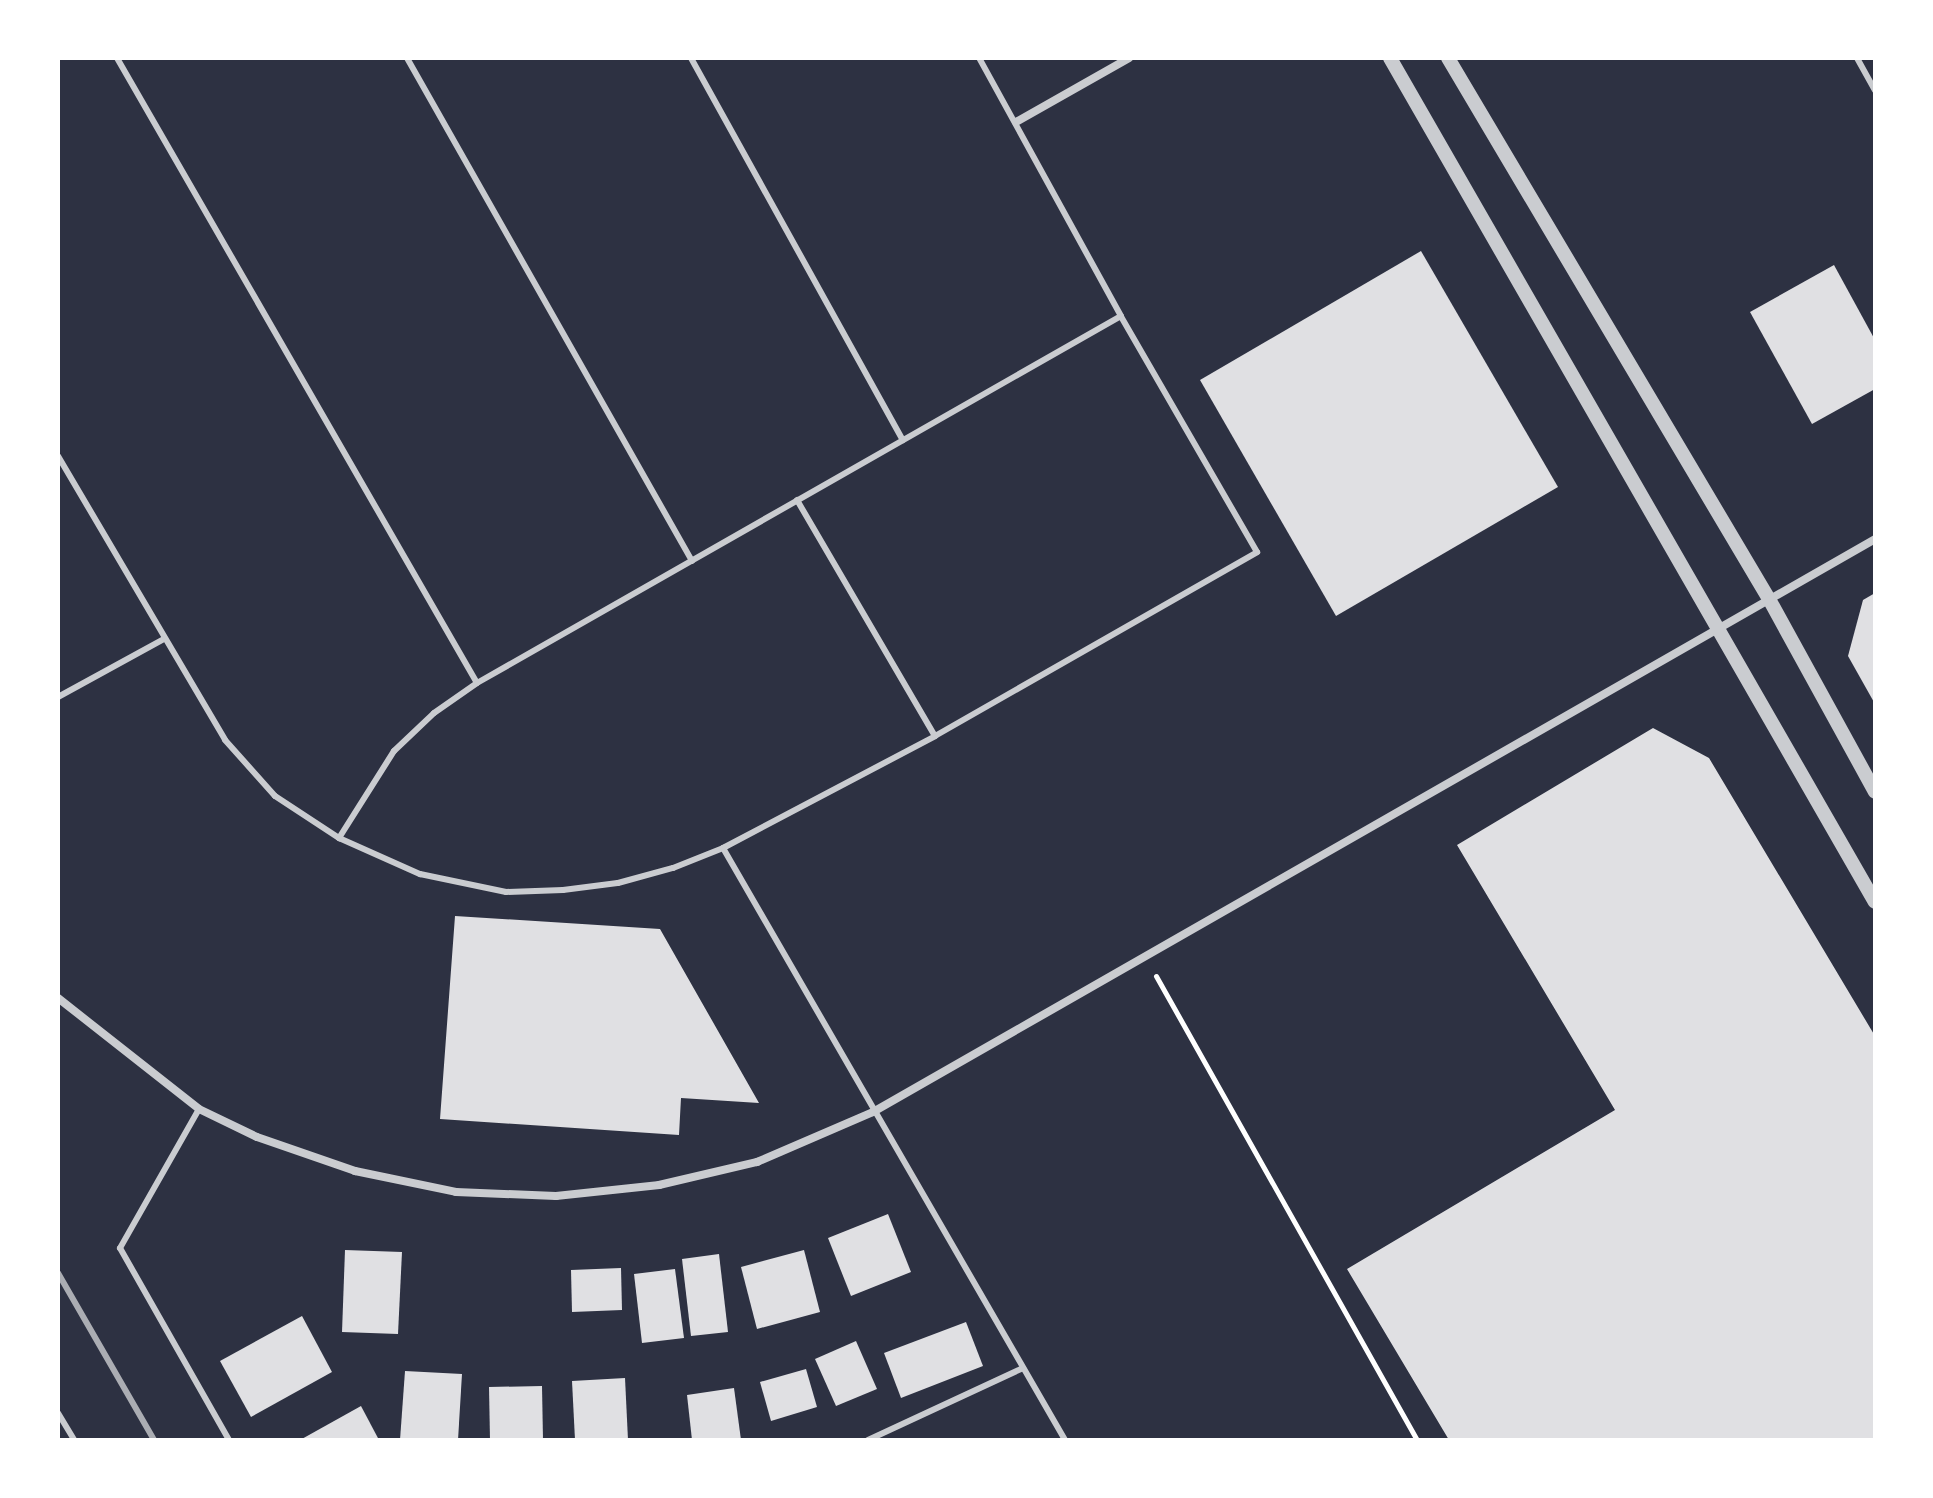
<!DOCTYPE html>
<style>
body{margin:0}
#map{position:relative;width:1933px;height:1498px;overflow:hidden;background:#2d3142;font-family:Mulish,sans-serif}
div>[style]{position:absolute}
.building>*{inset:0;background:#e0e0e3}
.path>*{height:5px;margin:-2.5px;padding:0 2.5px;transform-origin:2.5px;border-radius:2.5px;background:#fff}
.service>*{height:6px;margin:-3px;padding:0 3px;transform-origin:3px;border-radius:3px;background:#caccd0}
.minor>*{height:8px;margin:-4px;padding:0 4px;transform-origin:4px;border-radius:4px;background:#caccd0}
.tertiary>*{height:14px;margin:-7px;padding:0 7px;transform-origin:7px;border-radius:7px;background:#caccd0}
.rail>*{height:6px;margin:-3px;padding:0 3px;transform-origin:3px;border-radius:3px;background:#abadb3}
span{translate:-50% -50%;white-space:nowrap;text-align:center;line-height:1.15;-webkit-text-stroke:8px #fff;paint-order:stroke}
.frame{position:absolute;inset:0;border:60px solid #fff;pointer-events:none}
</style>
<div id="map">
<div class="building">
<i style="clip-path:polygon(1421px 251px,1558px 487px,1336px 616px,1200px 380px)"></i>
<i style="clip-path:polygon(1834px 265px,1875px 340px,1875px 389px,1812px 424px,1750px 312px)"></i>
<i style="clip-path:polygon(1875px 593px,1875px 704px,1848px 656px,1863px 600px)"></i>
<i style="clip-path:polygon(1653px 728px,1709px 758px,1875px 1036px,1875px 1440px,1449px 1440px,1347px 1269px,1615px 1110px,1457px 845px)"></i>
<i style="clip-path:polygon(455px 916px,660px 929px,759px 1103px,681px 1098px,679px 1135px,440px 1119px)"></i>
<i style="clip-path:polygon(888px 1214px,911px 1272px,851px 1296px,828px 1238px)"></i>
<i style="clip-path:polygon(345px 1250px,402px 1252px,398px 1334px,342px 1332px)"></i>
<i style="clip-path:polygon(804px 1250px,820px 1312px,757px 1329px,741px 1267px)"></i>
<i style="clip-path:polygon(719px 1254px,728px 1332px,691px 1336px,682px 1259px)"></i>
<i style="clip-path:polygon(621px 1268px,622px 1310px,572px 1312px,571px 1270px)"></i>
<i style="clip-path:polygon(675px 1269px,684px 1338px,642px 1343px,634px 1274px)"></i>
<i style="clip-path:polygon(302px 1316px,332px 1372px,251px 1417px,220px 1361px)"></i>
<i style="clip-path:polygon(966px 1322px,983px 1366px,901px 1398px,884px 1353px)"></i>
<i style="clip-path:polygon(856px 1341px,877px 1389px,836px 1406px,815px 1359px)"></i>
<i style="clip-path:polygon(806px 1369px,817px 1407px,771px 1421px,760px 1382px)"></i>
<i style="clip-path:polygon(405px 1371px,462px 1374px,458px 1440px,400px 1440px)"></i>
<i style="clip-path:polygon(625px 1378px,628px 1440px,575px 1440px,572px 1381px)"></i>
<i style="clip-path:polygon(542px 1386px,543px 1440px,490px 1440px,489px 1387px)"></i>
<i style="clip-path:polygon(734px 1388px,741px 1440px,692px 1440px,687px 1395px)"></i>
<i style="clip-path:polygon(361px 1406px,379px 1440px,300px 1440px)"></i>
</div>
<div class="path">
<i style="left:1156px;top:976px;width:532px;rotate:60.64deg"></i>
</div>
<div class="service">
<i style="left:117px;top:58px;width:721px;rotate:60.06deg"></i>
<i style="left:407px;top:58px;width:578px;rotate:60.46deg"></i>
<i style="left:691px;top:58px;width:437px;rotate:61deg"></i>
<i style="left:1857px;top:58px;width:37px;rotate:61deg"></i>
<i style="left:58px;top:456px;width:329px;rotate:59.5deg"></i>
<i style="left:225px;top:740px;width:75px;rotate:48.2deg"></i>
<i style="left:275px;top:796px;width:77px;rotate:33.3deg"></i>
<i style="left:339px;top:838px;width:89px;rotate:24deg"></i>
<i style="left:420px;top:874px;width:88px;rotate:11.8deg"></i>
<i style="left:506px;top:892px;width:57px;rotate:-2deg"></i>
<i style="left:563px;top:890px;width:55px;rotate:-7.3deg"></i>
<i style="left:618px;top:883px;width:57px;rotate:-15.3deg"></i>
<i style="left:673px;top:868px;width:54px;rotate:-21.8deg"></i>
<i style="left:723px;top:848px;width:240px;rotate:-27.8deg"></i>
<i style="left:935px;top:736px;width:371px;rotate:-29.7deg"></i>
<i style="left:1257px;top:552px;width:272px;rotate:-120deg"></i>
<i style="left:1121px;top:316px;width:294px;rotate:-118.8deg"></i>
<i style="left:797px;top:500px;width:273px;rotate:59.7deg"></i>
<i style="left:58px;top:697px;width:121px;rotate:-28.7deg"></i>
<i style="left:339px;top:838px;width:103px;rotate:-57.7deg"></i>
<i style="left:394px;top:751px;width:55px;rotate:-43.5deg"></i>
<i style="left:434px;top:713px;width:52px;rotate:-34.9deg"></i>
<i style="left:477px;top:683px;width:741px;rotate:-29.68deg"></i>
<i style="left:723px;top:848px;width:684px;rotate:59.98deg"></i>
<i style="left:199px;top:1109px;width:160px;rotate:119.6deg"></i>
<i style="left:120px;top:1248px;width:221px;rotate:60.4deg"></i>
<i style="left:58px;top:1413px;width:31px;rotate:59deg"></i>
<i style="left:868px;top:1440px;width:171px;rotate:-24.9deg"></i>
</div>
<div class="minor">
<i style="left:1016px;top:122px;width:130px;rotate:-29.5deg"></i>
<i style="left:58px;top:998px;width:179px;rotate:38.2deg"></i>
<i style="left:199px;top:1109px;width:64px;rotate:25.8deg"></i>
<i style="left:257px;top:1137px;width:104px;rotate:19.1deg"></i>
<i style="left:355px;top:1171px;width:103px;rotate:11.7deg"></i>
<i style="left:456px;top:1192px;width:100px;rotate:2.3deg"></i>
<i style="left:556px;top:1196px;width:104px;rotate:-6.1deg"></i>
<i style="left:659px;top:1185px;width:101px;rotate:-13.2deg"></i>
<i style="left:757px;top:1162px;width:126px;rotate:-23.3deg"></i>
<i style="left:873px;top:1112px;width:1154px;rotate:-29.76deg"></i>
</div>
<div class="tertiary">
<i style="left:1390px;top:58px;width:973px;rotate:60.12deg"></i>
<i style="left:1448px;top:58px;width:629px;rotate:59.32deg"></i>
<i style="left:1769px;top:599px;width:220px;rotate:61.2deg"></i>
</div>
<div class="rail">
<i style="left:58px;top:1273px;width:193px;rotate:60.1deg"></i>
</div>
<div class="frame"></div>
</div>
